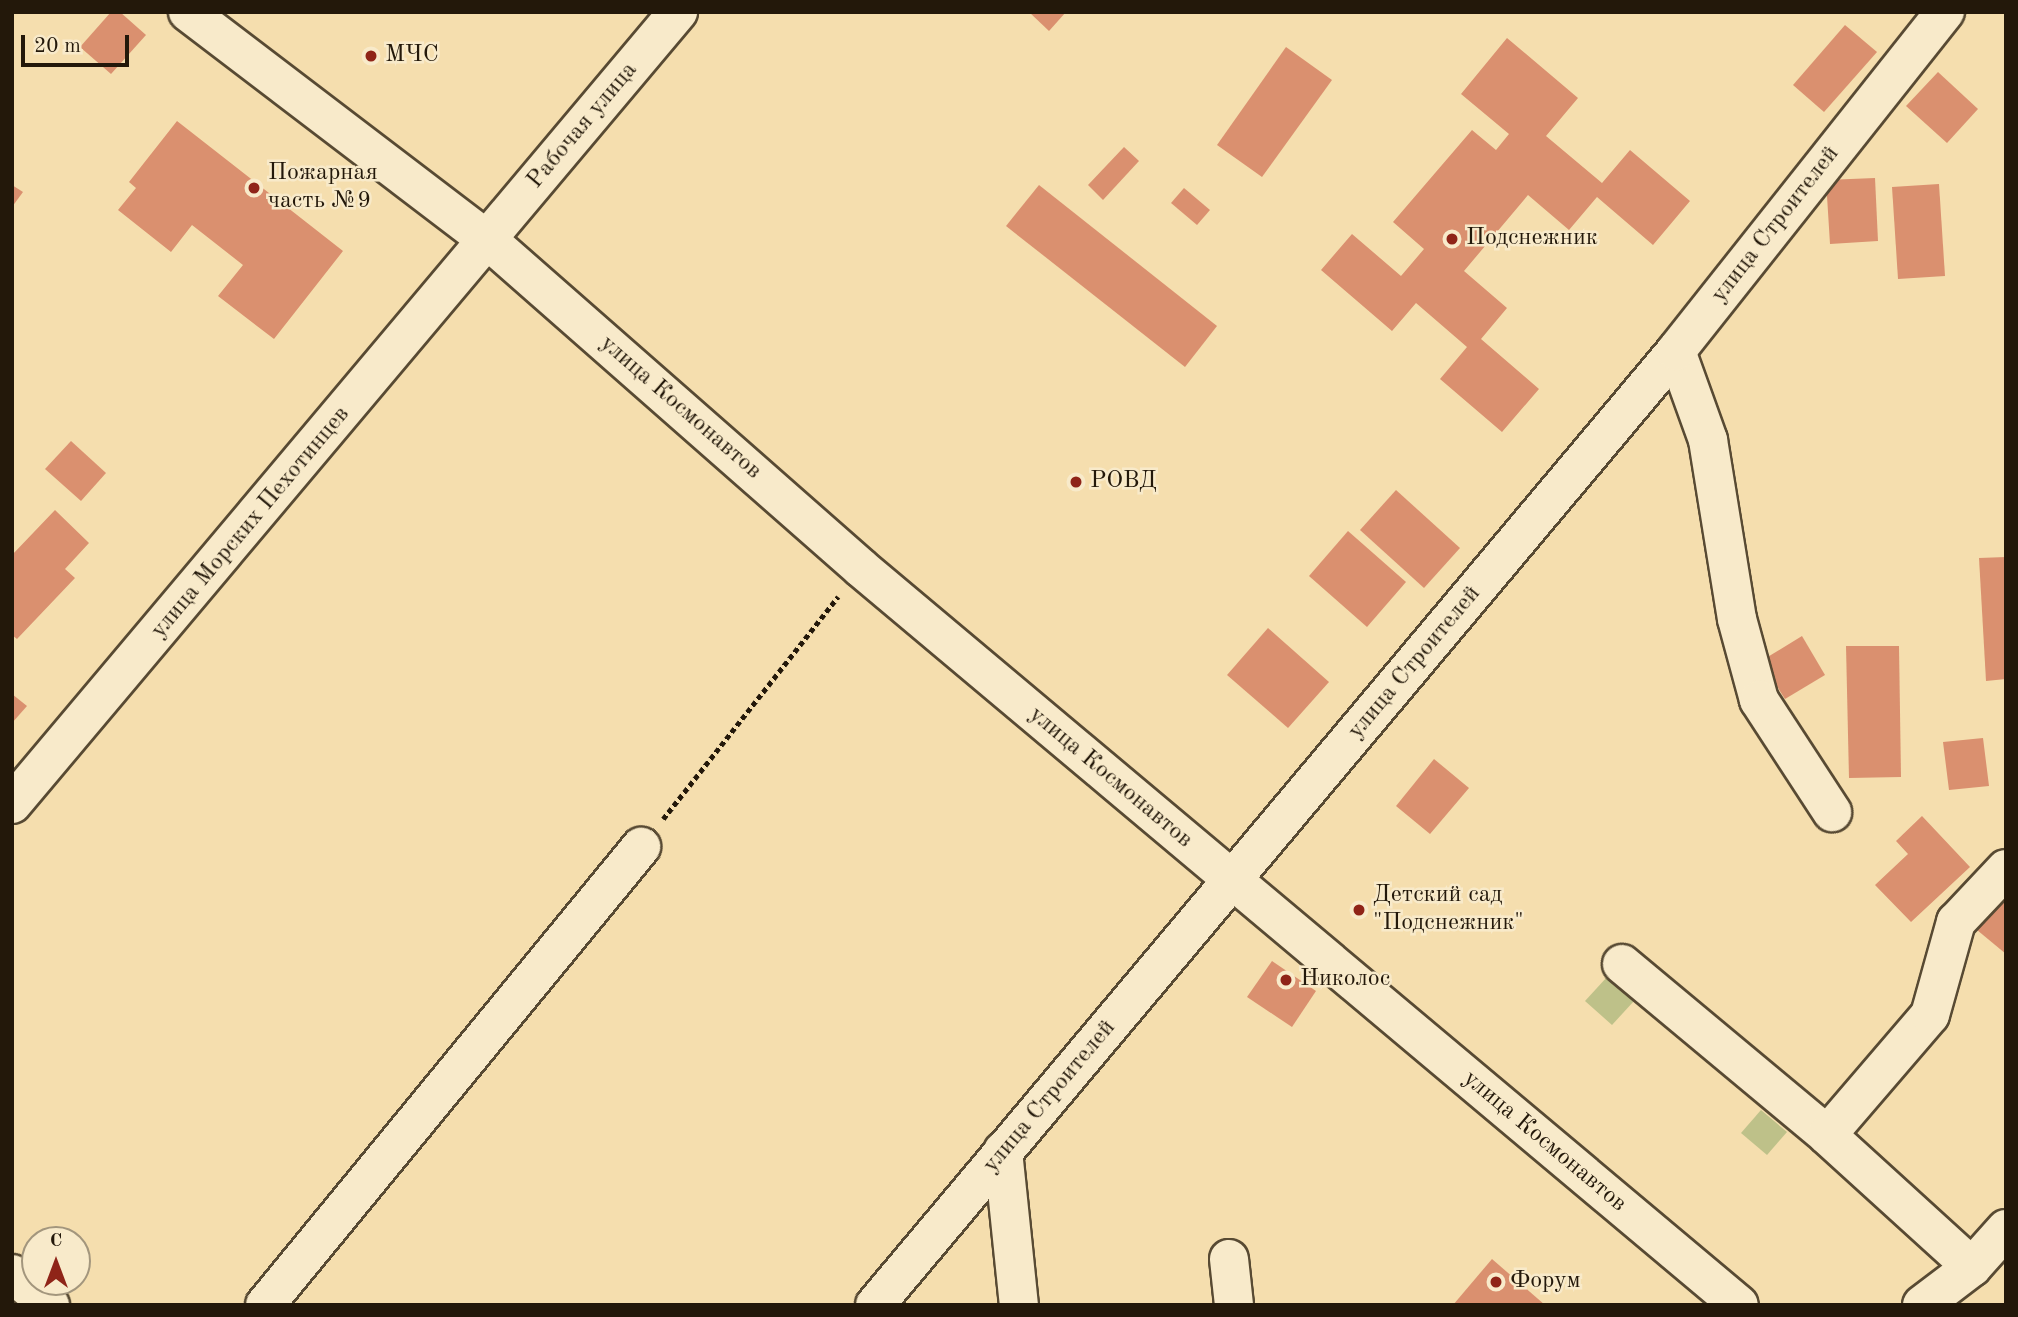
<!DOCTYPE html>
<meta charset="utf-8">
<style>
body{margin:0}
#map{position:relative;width:2018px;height:1317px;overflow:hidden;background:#f5deae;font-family:"Old Standard TT",serif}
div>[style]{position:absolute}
.green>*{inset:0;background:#bec189}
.building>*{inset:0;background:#da906f}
.path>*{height:4.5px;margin-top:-2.25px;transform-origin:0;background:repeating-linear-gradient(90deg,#23180a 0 5px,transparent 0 8.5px)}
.roads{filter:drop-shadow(2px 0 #584a33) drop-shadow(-2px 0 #584a33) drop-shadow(0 2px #584a33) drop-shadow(0 -2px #584a33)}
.minor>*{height:38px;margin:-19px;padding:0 19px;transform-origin:19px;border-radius:19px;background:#f8eaca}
.dots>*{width:19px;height:19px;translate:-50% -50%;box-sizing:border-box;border:4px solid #f8eaca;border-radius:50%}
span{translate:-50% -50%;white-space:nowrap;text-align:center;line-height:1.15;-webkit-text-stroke:5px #f8eaca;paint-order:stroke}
.poi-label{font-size:24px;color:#23180a}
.left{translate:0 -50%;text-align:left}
.street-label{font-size:24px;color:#23180a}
.frame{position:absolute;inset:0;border:14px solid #23180a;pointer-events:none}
.north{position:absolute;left:21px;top:1226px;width:70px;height:70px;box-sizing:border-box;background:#f8eaca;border:2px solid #a3967d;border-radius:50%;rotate:0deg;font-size:19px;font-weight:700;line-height:28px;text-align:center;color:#23180a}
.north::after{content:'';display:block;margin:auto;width:24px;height:32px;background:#8f2418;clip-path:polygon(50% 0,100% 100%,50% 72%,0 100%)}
.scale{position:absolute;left:21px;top:35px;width:108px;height:32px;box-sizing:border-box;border:4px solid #23180a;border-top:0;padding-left:9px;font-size:21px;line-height:24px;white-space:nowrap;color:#23180a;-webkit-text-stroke:5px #f8eaca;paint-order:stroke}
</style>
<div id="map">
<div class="green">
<i style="clip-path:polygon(1607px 977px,1634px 1001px,1612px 1025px,1585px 1001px)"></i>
<i style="clip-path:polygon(1761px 1110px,1787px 1132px,1767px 1155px,1741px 1133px)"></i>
</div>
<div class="building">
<i style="clip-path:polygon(111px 12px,120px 12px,146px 35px,111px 74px,80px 47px)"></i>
<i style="clip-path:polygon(1029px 12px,1066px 12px,1049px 31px)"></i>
<i style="clip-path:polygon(1845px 25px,1877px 52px,1824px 112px,1793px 85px)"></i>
<i style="clip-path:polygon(1507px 38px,1578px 98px,1546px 136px,1602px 183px,1630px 150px,1690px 201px,1653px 245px,1597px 197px,1569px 230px,1528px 195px,1464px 271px,1507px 308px,1481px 339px,1539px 389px,1502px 432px,1440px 379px,1467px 347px,1416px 303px,1392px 331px,1321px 270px,1352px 234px,1401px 276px,1424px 249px,1393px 222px,1472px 130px,1496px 150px,1509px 134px,1461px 94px)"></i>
<i style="clip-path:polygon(1286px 47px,1332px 80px,1262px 177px,1217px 145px)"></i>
<i style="clip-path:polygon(1938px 72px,1978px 109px,1947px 143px,1906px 106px)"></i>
<i style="clip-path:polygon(177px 121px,343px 251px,274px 339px,218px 296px,243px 265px,192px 225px,171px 252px,118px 210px,136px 188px,129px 182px)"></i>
<i style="clip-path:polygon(1124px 147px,1139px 161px,1103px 200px,1088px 185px)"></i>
<i style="clip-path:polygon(1875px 178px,1878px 241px,1830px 244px,1826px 180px)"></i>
<i style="clip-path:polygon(1939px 184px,1945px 276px,1898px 279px,1892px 187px)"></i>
<i style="clip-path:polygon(12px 185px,23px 192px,12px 207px)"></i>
<i style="clip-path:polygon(1039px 185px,1217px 326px,1185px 367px,1006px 226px)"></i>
<i style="clip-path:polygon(1184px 188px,1210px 210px,1197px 225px,1171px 203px)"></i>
<i style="clip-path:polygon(71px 441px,106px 473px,81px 501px,45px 469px)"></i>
<i style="clip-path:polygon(1396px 490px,1460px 548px,1424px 588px,1360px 530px)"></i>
<i style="clip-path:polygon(55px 510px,89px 543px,65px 569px,75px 578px,17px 639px,12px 635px,12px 555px)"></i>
<i style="clip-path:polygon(1348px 531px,1406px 582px,1367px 627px,1309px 576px)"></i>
<i style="clip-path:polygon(2006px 557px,2006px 679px,1986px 681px,1979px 558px)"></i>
<i style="clip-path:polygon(1268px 628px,1329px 682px,1288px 728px,1227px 675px)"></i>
<i style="clip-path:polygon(1802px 636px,1825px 675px,1785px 699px,1761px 661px)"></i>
<i style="clip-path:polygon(1846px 646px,1899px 646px,1901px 777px,1849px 778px)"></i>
<i style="clip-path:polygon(12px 694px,27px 706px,12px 723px)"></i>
<i style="clip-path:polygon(1983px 738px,1989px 786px,1949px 790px,1943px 742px)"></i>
<i style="clip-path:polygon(1434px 759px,1469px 788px,1430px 834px,1396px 806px)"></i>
<i style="clip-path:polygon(1922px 816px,1970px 867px,1911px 922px,1875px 885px,1908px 854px,1896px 841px)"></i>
<i style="clip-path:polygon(2006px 883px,2006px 954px,1971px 925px)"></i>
<i style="clip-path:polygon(1272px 961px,1316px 991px,1292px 1027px,1247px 997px)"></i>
<i style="clip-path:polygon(1492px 1259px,1545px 1305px,1453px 1305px)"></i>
</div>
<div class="path">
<i style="left:663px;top:819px;width:283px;rotate:-51.8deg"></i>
</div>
<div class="roads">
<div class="minor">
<i style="left:188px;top:12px;width:378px;rotate:37.3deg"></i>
<i style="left:489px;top:241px;width:495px;rotate:41.3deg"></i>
<i style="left:861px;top:568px;width:1146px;rotate:40.01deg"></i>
<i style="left:1676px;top:351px;width:95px;rotate:70.2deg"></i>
<i style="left:1708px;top:440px;width:181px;rotate:80.8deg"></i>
<i style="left:1737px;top:619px;width:84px;rotate:74.8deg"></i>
<i style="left:1759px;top:700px;width:134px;rotate:56.9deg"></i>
<i style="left:12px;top:804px;width:1035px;rotate:-49.94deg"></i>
<i style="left:1622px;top:964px;width:267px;rotate:39.8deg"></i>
<i style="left:1003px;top:1151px;width:155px;rotate:84.1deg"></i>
<i style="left:1229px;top:1259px;width:46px;rotate:83.8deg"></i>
<i style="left:1972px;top:1267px;width:51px;rotate:-48.2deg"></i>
<i style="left:12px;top:1274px;width:49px;rotate:39.2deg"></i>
<i style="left:265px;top:1305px;width:593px;rotate:-50.62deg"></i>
<i style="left:875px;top:1305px;width:1246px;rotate:-49.98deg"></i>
<i style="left:1676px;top:351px;width:433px;rotate:-51.6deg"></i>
<i style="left:1922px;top:1305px;width:63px;rotate:-37.2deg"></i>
<i style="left:1972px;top:1267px;width:196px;rotate:-137.7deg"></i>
<i style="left:1827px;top:1135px;width:158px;rotate:-49.4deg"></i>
<i style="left:1930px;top:1015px;width:97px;rotate:-74.4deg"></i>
<i style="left:1956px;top:922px;width:73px;rotate:-46.7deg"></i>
</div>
</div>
<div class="dots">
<i style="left:371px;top:56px;background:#8f2418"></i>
<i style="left:254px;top:188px;background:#8f2418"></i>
<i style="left:1452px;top:239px;background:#8f2418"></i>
<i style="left:1076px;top:482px;background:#8f2418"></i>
<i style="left:1359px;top:910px;background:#8f2418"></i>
<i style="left:1286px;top:980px;background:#8f2418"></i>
<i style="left:1496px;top:1282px;background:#8f2418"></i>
</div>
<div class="poi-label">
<span class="left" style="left:385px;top:56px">МЧС</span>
<span class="left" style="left:268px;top:188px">Пожарная<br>часть №9</span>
<span class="left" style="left:1466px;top:239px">Подснежник</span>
<span class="left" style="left:1090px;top:482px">РОВД</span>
<span class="left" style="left:1373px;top:910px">Детский сад<br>"Подснежник"</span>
<span class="left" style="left:1300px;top:980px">Николос</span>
<span class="left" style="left:1510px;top:1282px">Форум</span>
</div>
<div class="street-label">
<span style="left:583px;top:126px;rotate:-50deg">Рабочая улица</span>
<span style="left:1776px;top:225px;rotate:-52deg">улица Строителей</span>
<span style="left:680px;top:408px;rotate:41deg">улица Космонавтов</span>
<span style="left:251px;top:523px;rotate:-50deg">улица Морских Пехотинцев</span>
<span style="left:1415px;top:663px;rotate:-50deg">улица Строителей</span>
<span style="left:1110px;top:778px;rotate:40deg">улица Космонавтов</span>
<span style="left:1050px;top:1097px;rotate:-50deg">улица Строителей</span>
<span style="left:1544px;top:1142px;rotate:40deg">улица Космонавтов</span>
</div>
<div class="frame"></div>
<div class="north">С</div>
<div class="scale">20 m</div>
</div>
